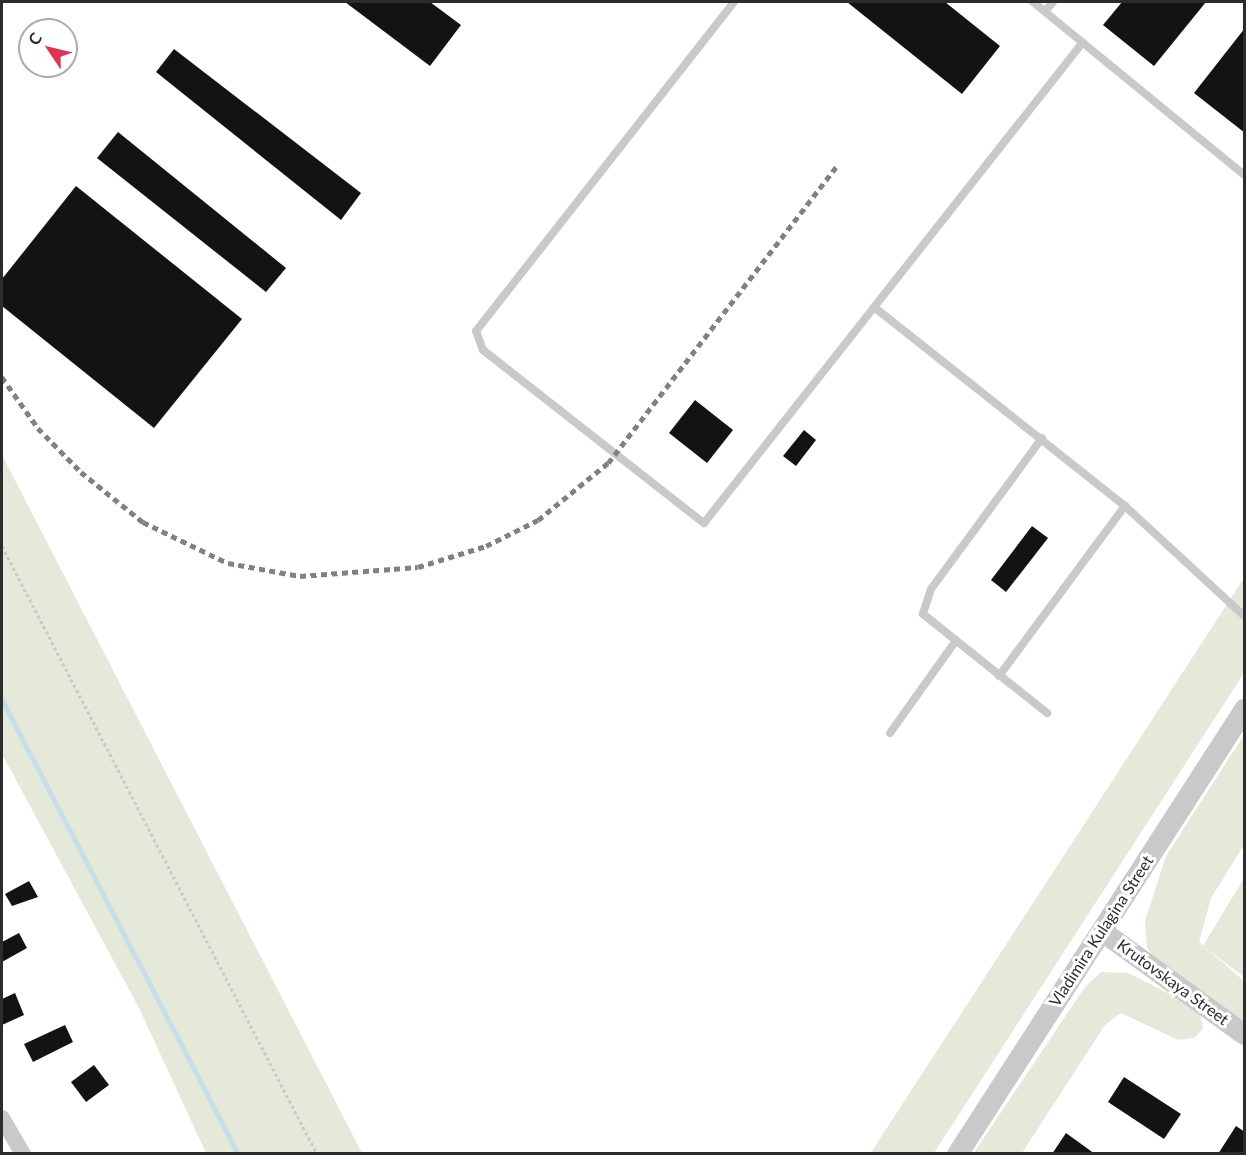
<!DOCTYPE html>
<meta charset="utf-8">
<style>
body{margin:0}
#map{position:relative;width:1246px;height:1155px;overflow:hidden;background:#fff;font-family:Lato,sans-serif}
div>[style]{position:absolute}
.green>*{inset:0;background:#e4e9da}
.stream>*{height:5px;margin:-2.5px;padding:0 2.5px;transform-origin:2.5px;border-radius:2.5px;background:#c7dee9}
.building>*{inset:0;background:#131313}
.path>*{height:3px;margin-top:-1.5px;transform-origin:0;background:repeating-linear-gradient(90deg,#c9c9c9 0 3px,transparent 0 6px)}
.service>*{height:8px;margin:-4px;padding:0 4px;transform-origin:4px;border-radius:4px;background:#c9c9c9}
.minor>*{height:16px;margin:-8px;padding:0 8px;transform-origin:8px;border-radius:8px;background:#c9c9c9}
.tertiary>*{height:21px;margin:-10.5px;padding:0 10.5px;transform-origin:10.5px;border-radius:10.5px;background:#c9c9c9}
.rail>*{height:4.5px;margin-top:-2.25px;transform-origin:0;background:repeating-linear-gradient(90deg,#818181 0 6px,transparent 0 10.5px)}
span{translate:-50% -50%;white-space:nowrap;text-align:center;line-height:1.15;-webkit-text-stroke:6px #fff;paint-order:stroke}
.street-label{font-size:16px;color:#2c2c2c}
.frame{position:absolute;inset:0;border:3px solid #2c2c2c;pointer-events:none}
.north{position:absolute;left:18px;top:18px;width:60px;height:60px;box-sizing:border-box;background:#fff;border:2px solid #ababab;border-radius:50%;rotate:305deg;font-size:16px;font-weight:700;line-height:24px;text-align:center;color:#2c2c2c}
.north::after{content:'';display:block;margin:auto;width:21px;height:27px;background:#dd354f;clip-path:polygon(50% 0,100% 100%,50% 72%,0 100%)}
</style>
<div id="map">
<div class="green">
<i style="clip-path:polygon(2px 455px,362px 1153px,206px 1153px,139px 1008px,2px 754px)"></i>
<i style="clip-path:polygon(1244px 578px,1244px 673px,934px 1153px,870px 1154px)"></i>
<i style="clip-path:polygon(1244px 735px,1244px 845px,1211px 898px,1199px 942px,1244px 981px,1244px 1026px,1158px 963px,1147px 948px,1145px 921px,1166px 856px)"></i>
<i style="clip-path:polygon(1244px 878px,1244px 977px,1203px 946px)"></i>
<i style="clip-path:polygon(1101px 972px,1128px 973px,1172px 995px,1200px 1014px,1203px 1029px,1194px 1038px,1178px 1040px,1121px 1013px,1105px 1025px,1022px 1153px,973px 1154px,1085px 987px)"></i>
</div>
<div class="stream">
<i style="left:2px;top:700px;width:512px;rotate:62.53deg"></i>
</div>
<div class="building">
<i style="clip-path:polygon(345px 2px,430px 2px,461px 25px,430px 66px)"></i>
<i style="clip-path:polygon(847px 2px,945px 2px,1000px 46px,962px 94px)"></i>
<i style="clip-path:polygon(1122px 2px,1206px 2px,1154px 66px,1103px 25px)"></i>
<i style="clip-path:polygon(1245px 28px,1245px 133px,1194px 93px)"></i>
<i style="clip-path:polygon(174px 49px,361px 193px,341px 220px,156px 72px)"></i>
<i style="clip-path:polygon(118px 132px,286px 268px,266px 292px,97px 158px)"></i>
<i style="clip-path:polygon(76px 186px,242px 319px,154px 428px,2px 306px,2px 279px)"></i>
<i style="clip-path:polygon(695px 400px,733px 430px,707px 463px,669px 433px)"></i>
<i style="clip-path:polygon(804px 430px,816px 440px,796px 466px,783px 456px)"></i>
<i style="clip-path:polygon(1032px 526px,1048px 538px,1006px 592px,991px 580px)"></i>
<i style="clip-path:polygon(29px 881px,38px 897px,12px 906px,5px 894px)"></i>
<i style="clip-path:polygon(19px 933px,27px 948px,2px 962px,2px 942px)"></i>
<i style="clip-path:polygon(15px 993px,24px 1015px,2px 1025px,2px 999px)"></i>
<i style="clip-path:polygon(65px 1025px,73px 1042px,33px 1062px,24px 1044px)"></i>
<i style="clip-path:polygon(94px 1065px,109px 1085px,86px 1102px,71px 1082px)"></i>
<i style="clip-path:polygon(1124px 1077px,1181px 1114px,1164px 1139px,1108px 1102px)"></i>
<i style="clip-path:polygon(1236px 1126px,1245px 1132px,1245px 1154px,1218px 1154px)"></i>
<i style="clip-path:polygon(1066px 1133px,1095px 1154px,1052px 1154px)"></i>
</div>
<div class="path">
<i style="left:2px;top:546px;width:685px;rotate:62.61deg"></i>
</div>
<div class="service">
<i style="left:734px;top:2px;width:418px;rotate:128.1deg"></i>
<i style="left:476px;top:331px;width:20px;rotate:70deg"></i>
<i style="left:483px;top:350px;width:281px;rotate:38.1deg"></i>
<i style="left:704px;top:523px;width:612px;rotate:-51.76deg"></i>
<i style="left:1033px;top:2px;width:273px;rotate:39.3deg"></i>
<i style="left:1045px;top:11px;width:12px;rotate:-48deg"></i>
<i style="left:874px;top:307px;width:320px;rotate:38.4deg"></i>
<i style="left:1125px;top:506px;width:162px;rotate:42.7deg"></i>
<i style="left:1042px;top:438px;width:187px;rotate:126.3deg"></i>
<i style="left:931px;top:589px;width:26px;rotate:108deg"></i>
<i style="left:923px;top:614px;width:159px;rotate:38.6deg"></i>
<i style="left:999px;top:676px;width:212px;rotate:-53.5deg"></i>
<i style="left:890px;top:733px;width:112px;rotate:-54.5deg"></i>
</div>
<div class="minor">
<i style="left:2px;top:1118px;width:42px;rotate:59.7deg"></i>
</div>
<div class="tertiary">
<i style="left:1102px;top:931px;width:175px;rotate:36deg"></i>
<i style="left:957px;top:1154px;width:530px;rotate:-57.18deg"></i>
</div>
<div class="rail">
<i style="left:2px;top:377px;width:62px;rotate:54.8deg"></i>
<i style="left:38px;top:428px;width:62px;rotate:45.7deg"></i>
<i style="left:81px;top:472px;width:80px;rotate:38.9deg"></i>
<i style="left:143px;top:522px;width:94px;rotate:25.8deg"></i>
<i style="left:228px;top:563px;width:73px;rotate:10.2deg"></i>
<i style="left:300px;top:576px;width:118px;rotate:-4.4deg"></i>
<i style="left:418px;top:567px;width:71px;rotate:-17.2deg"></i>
<i style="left:486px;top:546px;width:58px;rotate:-26.6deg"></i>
<i style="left:538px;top:520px;width:90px;rotate:-39.2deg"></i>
<i style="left:608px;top:463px;width:375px;rotate:-52.4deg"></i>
</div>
<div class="street-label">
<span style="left:1101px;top:931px;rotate:-57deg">Vladimira Kulagina Street</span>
<span style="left:1173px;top:982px;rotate:36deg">Krutovskaya Street</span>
</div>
<div class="frame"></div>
<div class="north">С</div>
</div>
